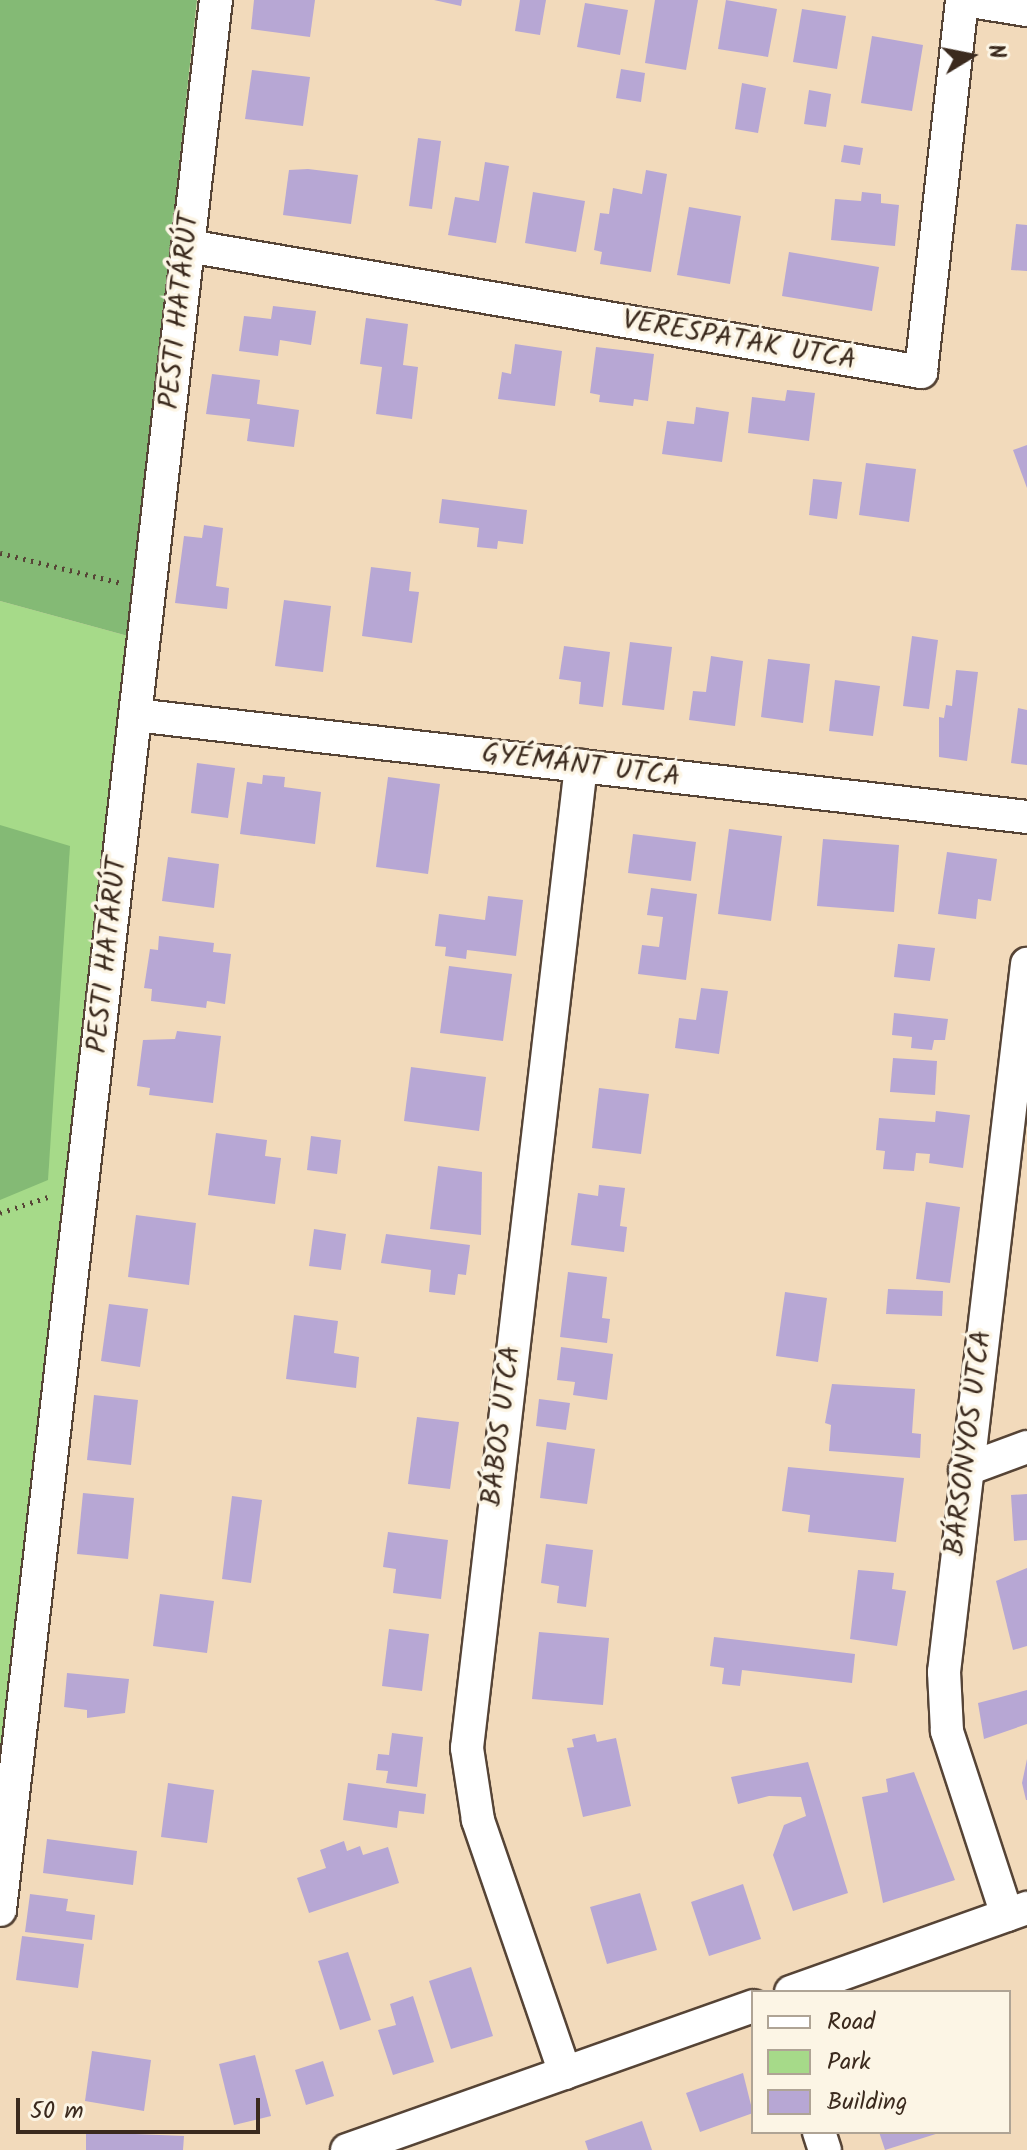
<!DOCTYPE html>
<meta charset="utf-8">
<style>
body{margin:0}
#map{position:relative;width:1027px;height:2150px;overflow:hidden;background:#f2dabb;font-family:Kalam,sans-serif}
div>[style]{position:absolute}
.green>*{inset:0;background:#a6da89}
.forest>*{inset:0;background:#84ba75}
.building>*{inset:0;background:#b7a7d4}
.path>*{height:5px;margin-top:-2.5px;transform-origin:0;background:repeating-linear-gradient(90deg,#564436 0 2px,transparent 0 8px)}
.roads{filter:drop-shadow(2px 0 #564436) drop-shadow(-2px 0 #564436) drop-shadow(0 2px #564436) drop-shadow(0 -2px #564436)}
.minor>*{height:32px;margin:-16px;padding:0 16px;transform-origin:16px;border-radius:16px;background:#fff}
span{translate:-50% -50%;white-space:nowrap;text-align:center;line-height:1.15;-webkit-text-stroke:7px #fcf5e5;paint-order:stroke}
.street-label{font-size:28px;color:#3b2a1e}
.legend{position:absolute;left:751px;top:1990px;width:260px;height:144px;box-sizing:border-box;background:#fcf5e5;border:2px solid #afa495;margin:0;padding:10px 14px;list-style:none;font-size:24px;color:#3b2a1e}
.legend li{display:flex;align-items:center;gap:16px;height:40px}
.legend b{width:40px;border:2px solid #afa495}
.north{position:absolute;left:931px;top:16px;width:80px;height:80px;-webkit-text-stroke:6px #fcf5e5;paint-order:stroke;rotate:80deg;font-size:22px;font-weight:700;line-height:32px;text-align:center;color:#3b2a1e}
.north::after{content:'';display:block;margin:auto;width:28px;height:36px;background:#3b2a1e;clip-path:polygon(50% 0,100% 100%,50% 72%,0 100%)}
.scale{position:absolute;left:16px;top:2098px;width:244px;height:36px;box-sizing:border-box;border:4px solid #3b2a1e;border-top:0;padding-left:10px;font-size:24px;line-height:28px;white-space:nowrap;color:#3b2a1e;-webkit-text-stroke:6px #fcf5e5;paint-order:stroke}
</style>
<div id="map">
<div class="green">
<i style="clip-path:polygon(0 601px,128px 636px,0 1784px)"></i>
</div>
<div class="forest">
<i style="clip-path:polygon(0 0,197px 0,128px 636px,0 601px)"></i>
<i style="clip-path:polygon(0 825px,70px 846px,48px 1180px,0 1200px)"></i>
</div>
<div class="building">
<i style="clip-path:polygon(254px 0,315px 0,310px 37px,251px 29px)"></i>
<i style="clip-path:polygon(434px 0,462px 0,461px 6px)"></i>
<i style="clip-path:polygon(520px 0,546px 0,540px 35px,515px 31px)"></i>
<i style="clip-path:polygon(655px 0,698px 0,686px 70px,645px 63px)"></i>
<i style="clip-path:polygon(726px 0,777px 9px,768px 57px,718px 49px)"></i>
<i style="clip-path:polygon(585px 3px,628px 10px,620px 55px,577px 47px)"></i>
<i style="clip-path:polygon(802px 9px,846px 16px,837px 69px,793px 62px)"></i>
<i style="clip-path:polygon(872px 36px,923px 45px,912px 111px,861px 103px)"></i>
<i style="clip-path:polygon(621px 69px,645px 73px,641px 102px,616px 98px)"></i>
<i style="clip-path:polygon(252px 70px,310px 77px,303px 126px,245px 119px)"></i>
<i style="clip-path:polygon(742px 83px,766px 88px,758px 133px,735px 129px)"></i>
<i style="clip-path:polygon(809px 90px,831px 94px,826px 127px,804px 124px)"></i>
<i style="clip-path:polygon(418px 138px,441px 141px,432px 209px,409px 206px)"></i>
<i style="clip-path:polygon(844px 145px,863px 148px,860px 165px,841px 162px)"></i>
<i style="clip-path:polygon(485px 162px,509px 166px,496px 243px,448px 235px,455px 197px,479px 201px)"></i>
<i style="clip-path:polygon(308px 169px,358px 175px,351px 224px,283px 215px,289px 170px)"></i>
<i style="clip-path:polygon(646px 170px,667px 174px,651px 272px,600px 264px,602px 252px,594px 250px,600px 213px,609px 214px,613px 188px,642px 194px)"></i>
<i style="clip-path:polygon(533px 192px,585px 201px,576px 252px,525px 243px)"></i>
<i style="clip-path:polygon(862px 192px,881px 194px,881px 203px,899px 205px,895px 246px,831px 240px,835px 199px,861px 201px)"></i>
<i style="clip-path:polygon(689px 207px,741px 216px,730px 284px,677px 275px)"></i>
<i style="clip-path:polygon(1016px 224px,1027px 225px,1027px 271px,1011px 270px)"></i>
<i style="clip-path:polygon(789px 252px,879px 267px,872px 311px,782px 296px)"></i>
<i style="clip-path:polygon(273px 306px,316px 311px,311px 345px,280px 340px,278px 356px,239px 351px,244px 316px,271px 319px)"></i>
<i style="clip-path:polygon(366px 318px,408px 324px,403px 365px,418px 367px,412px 419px,376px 414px,382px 367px,360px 364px)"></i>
<i style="clip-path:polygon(515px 344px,562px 351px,555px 406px,498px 399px,502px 372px,511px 374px)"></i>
<i style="clip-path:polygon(596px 347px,654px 354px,648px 401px,634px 399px,633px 406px,599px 402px,600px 395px,590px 393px)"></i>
<i style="clip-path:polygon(212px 374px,260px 380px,257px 404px,299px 410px,294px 447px,247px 441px,250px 419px,206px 414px)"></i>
<i style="clip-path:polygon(787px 390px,815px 393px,809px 441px,748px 433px,752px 397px,785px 401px)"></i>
<i style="clip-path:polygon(696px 407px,729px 412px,722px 462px,662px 454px,667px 421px,694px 424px)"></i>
<i style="clip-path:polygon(1027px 445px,1027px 488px,1013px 450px)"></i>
<i style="clip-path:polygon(866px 463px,916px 469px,909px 522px,859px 515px)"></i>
<i style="clip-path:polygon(813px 479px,842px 482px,837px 519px,809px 515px)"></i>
<i style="clip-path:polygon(442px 499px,527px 510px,523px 544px,498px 541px,497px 549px,477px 547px,479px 528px,439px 523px)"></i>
<i style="clip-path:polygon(204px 525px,223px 528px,216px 586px,229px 588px,227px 609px,175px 603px,184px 536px,202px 538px)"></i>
<i style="clip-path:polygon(371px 567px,411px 572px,409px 591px,419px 592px,412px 643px,362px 636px)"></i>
<i style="clip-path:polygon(284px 600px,331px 606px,323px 672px,275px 666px)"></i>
<i style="clip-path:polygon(912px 636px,938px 640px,929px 709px,903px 706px)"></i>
<i style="clip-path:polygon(630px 642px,672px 647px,664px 710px,622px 705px)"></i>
<i style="clip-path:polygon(564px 646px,610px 652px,603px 707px,579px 704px,581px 682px,559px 679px)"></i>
<i style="clip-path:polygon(711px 656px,743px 661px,735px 726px,689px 720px,693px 691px,706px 692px)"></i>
<i style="clip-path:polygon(768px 659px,810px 664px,803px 723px,761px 717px)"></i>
<i style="clip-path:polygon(956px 670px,978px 672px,967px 761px,939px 757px,939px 717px,944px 718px,946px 705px,952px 706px)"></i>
<i style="clip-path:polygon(835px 680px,880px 686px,873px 736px,829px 731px)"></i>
<i style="clip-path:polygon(1018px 708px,1027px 710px,1027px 765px,1011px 763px)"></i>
<i style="clip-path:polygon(197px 763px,235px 768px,228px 818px,191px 813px)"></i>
<i style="clip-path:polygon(263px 775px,285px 777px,284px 787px,321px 792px,315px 844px,240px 834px,247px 782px,262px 784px)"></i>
<i style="clip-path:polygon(388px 777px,440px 784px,428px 874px,376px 867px)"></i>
<i style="clip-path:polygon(729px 829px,782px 836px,771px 921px,718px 914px)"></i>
<i style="clip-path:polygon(633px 834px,696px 842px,691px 881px,628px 873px)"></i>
<i style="clip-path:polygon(823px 839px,899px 845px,894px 912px,817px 906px)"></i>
<i style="clip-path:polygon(947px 852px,997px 859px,991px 901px,978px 899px,976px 919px,938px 914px)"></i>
<i style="clip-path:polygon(168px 857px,219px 864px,214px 908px,162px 901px)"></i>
<i style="clip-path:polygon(651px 888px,697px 894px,686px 980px,638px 974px,642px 945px,659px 947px,663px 917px,647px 915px)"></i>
<i style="clip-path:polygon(488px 896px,523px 900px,516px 956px,467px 950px,466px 959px,445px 956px,446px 947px,435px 946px,439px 914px,485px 920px)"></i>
<i style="clip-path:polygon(159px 936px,214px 943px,213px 952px,231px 954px,225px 1004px,207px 1001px,206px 1008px,151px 1001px,152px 989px,144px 988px,150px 949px,158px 950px)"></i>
<i style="clip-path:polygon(898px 944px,935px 948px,930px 981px,894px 977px)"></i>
<i style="clip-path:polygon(449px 966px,512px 974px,503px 1041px,440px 1033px)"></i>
<i style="clip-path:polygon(701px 988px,728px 991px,719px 1054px,675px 1048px,679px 1018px,696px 1020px)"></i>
<i style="clip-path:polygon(894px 1013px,948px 1019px,945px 1040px,934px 1040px,932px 1050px,911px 1048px,912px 1037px,892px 1035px)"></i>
<i style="clip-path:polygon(177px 1031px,221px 1036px,213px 1103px,149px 1095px,150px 1088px,137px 1086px,143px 1040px,175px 1039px)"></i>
<i style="clip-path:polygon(893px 1058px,937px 1061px,935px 1095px,890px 1092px)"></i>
<i style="clip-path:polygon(411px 1067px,486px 1077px,479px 1131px,404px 1121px)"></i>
<i style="clip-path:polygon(599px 1088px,649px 1094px,641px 1154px,592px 1148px)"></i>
<i style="clip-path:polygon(936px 1111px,970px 1115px,963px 1168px,929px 1163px,930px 1154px,916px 1153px,914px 1171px,883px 1169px,885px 1151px,876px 1150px,879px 1118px,935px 1122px)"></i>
<i style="clip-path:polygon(216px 1133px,267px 1140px,265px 1156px,281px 1158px,275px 1204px,208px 1195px)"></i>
<i style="clip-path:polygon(311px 1136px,341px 1140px,337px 1174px,307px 1170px)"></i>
<i style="clip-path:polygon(438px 1166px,482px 1172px,481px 1235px,430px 1229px)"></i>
<i style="clip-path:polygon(599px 1185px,625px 1188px,620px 1226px,627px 1227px,624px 1252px,571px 1245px,578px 1193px,598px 1196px)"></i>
<i style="clip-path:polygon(926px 1202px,960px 1207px,950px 1283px,916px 1279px)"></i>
<i style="clip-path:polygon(136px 1215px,196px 1223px,189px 1285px,128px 1277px)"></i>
<i style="clip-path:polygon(314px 1229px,346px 1234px,341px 1270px,309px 1266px)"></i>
<i style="clip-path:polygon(386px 1234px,470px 1245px,466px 1275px,458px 1274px,455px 1295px,429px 1292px,431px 1270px,381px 1263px)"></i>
<i style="clip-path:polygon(568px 1272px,607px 1277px,602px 1318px,610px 1319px,607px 1343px,560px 1337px)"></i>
<i style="clip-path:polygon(888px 1289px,943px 1291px,942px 1316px,886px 1314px)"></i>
<i style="clip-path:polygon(785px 1292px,827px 1298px,818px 1362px,776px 1356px)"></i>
<i style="clip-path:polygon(109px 1304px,148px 1309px,140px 1367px,101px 1361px)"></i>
<i style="clip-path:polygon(294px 1315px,338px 1321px,334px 1353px,359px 1357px,356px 1388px,286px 1379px)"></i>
<i style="clip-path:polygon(561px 1347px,613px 1354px,607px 1400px,573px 1395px,575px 1382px,557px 1380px)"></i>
<i style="clip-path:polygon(832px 1384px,915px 1389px,912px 1433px,921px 1434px,920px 1458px,829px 1451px,831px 1425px,825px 1423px)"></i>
<i style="clip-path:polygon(94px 1395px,138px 1400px,131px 1465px,87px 1460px)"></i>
<i style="clip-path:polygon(539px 1399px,570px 1403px,566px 1430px,536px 1426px)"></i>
<i style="clip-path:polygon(417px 1417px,459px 1422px,450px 1489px,408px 1484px)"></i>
<i style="clip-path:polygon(547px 1442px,595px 1449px,587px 1504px,540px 1498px)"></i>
<i style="clip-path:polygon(788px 1467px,904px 1478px,896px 1542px,808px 1532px,810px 1515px,782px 1511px)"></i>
<i style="clip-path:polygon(83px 1493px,134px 1498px,128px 1559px,77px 1554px)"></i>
<i style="clip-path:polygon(1027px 1494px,1027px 1540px,1014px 1541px,1011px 1495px)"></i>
<i style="clip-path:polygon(232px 1496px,262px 1500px,251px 1583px,222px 1579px)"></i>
<i style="clip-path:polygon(388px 1532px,448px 1540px,441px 1599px,393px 1593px,396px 1569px,383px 1567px)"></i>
<i style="clip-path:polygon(546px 1544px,593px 1550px,586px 1607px,557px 1603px,559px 1586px,541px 1583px)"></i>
<i style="clip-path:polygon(1027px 1568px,1027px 1646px,1013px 1650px,996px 1581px)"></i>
<i style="clip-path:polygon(858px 1570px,894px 1573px,892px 1589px,906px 1591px,897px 1646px,850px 1639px)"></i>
<i style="clip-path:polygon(160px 1594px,214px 1601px,207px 1653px,153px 1646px)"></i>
<i style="clip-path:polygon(389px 1629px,429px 1634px,422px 1691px,382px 1686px)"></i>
<i style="clip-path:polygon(539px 1632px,609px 1638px,603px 1705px,532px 1699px)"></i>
<i style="clip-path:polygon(714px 1637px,855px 1654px,852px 1683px,742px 1670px,740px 1686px,722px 1684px,724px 1668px,710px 1666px)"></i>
<i style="clip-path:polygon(67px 1673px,129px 1679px,125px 1713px,87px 1718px,87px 1710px,64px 1707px)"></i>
<i style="clip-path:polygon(1027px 1690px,1027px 1724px,984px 1739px,978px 1703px)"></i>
<i style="clip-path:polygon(392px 1733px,423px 1737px,417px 1787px,386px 1783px,388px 1771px,376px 1770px,378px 1754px,389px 1755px)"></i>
<i style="clip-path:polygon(595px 1734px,597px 1742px,616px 1738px,631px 1806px,583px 1817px,567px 1748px,574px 1747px,572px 1739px)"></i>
<i style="clip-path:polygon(1027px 1759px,1027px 1800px,1026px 1800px,1022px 1783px)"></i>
<i style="clip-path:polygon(808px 1762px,848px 1893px,793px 1911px,773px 1855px,784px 1825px,806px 1816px,801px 1797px,769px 1796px,738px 1804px,731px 1777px)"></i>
<i style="clip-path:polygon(914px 1772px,955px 1880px,883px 1903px,862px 1797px,888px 1792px,886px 1779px)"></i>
<i style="clip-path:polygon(168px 1783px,214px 1790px,207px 1843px,161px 1837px)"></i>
<i style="clip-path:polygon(348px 1783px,426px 1794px,424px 1814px,399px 1811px,397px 1828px,343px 1820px)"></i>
<i style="clip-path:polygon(47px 1839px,137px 1851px,133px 1885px,43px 1873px)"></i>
<i style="clip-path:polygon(344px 1841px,347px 1851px,360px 1846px,363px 1855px,388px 1847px,399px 1883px,309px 1913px,297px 1878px,326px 1868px,320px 1850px)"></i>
<i style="clip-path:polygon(743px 1884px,761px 1939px,709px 1956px,691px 1902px)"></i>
<i style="clip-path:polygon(640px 1893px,657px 1950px,607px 1964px,590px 1907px)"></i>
<i style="clip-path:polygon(30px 1894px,68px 1899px,66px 1911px,95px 1915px,92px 1940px,25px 1932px)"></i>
<i style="clip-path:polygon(22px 1936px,84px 1944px,78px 1988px,16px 1980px)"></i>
<i style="clip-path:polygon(348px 1952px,371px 2020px,340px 2030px,318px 1961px)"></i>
<i style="clip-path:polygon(471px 1967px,493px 2036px,451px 2049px,429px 1981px)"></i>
<i style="clip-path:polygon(413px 1996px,434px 2062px,393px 2075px,378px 2030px,396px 2025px,390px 2004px)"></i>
<i style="clip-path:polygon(92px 2051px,151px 2060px,144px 2111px,85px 2101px)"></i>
<i style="clip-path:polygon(255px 2055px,271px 2116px,234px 2125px,219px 2064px)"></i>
<i style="clip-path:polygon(323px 2061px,334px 2096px,306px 2105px,295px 2070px)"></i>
<i style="clip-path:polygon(743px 2073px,753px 2113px,700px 2132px,686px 2093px)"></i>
<i style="clip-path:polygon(642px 2121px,652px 2150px,588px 2150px,585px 2141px)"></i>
<i style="clip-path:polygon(86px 2132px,184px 2136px,183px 2150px,86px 2150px)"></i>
<i style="clip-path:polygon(879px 2132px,942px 2132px,885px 2150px)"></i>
</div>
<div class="path">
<i style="left:0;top:553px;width:125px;rotate:13.9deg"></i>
<i style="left:0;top:1213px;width:54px;rotate:-18.4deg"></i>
</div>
<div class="roads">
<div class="minor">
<i style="left:965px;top:0;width:63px;rotate:9.2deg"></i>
<i style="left:188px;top:246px;width:744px;rotate:9.75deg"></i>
<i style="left:921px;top:372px;width:374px;rotate:-83.7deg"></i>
<i style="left:135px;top:715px;width:898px;rotate:6.52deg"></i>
<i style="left:965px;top:1470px;width:66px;rotate:-20.4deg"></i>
<i style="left:0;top:1910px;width:1922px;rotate:-83.55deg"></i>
<i style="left:1007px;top:1915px;width:194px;rotate:-108.1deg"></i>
<i style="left:947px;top:1731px;width:59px;rotate:-92.9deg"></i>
<i style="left:944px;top:1672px;width:713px;rotate:-83.31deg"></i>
<i style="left:791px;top:1992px;width:251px;rotate:-19.6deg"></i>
<i style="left:565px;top:2073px;width:268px;rotate:-109deg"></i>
<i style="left:478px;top:1820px;width:73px;rotate:-98.7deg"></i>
<i style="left:467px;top:1748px;width:989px;rotate:-83.38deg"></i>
<i style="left:819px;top:2132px;width:19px;rotate:72deg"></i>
<i style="left:347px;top:2150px;width:431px;rotate:-19.5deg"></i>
</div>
</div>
<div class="street-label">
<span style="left:180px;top:311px;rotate:-84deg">PESTI HATÁRÚT</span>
<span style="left:739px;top:341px;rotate:10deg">VERESPATAK UTCA</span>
<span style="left:581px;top:766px;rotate:7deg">GYÉMÁNT UTCA</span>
<span style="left:108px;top:955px;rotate:-84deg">PESTI HATÁRÚT</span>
<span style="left:502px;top:1426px;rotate:-83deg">BÁBOS UTCA</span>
<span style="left:969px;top:1443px;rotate:-83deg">BÁRSONYOS UTCA</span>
</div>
<ul class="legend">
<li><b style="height:10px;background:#fff"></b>Road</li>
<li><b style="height:22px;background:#a6da89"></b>Park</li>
<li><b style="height:22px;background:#b7a7d4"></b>Building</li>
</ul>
<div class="north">N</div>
<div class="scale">50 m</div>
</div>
